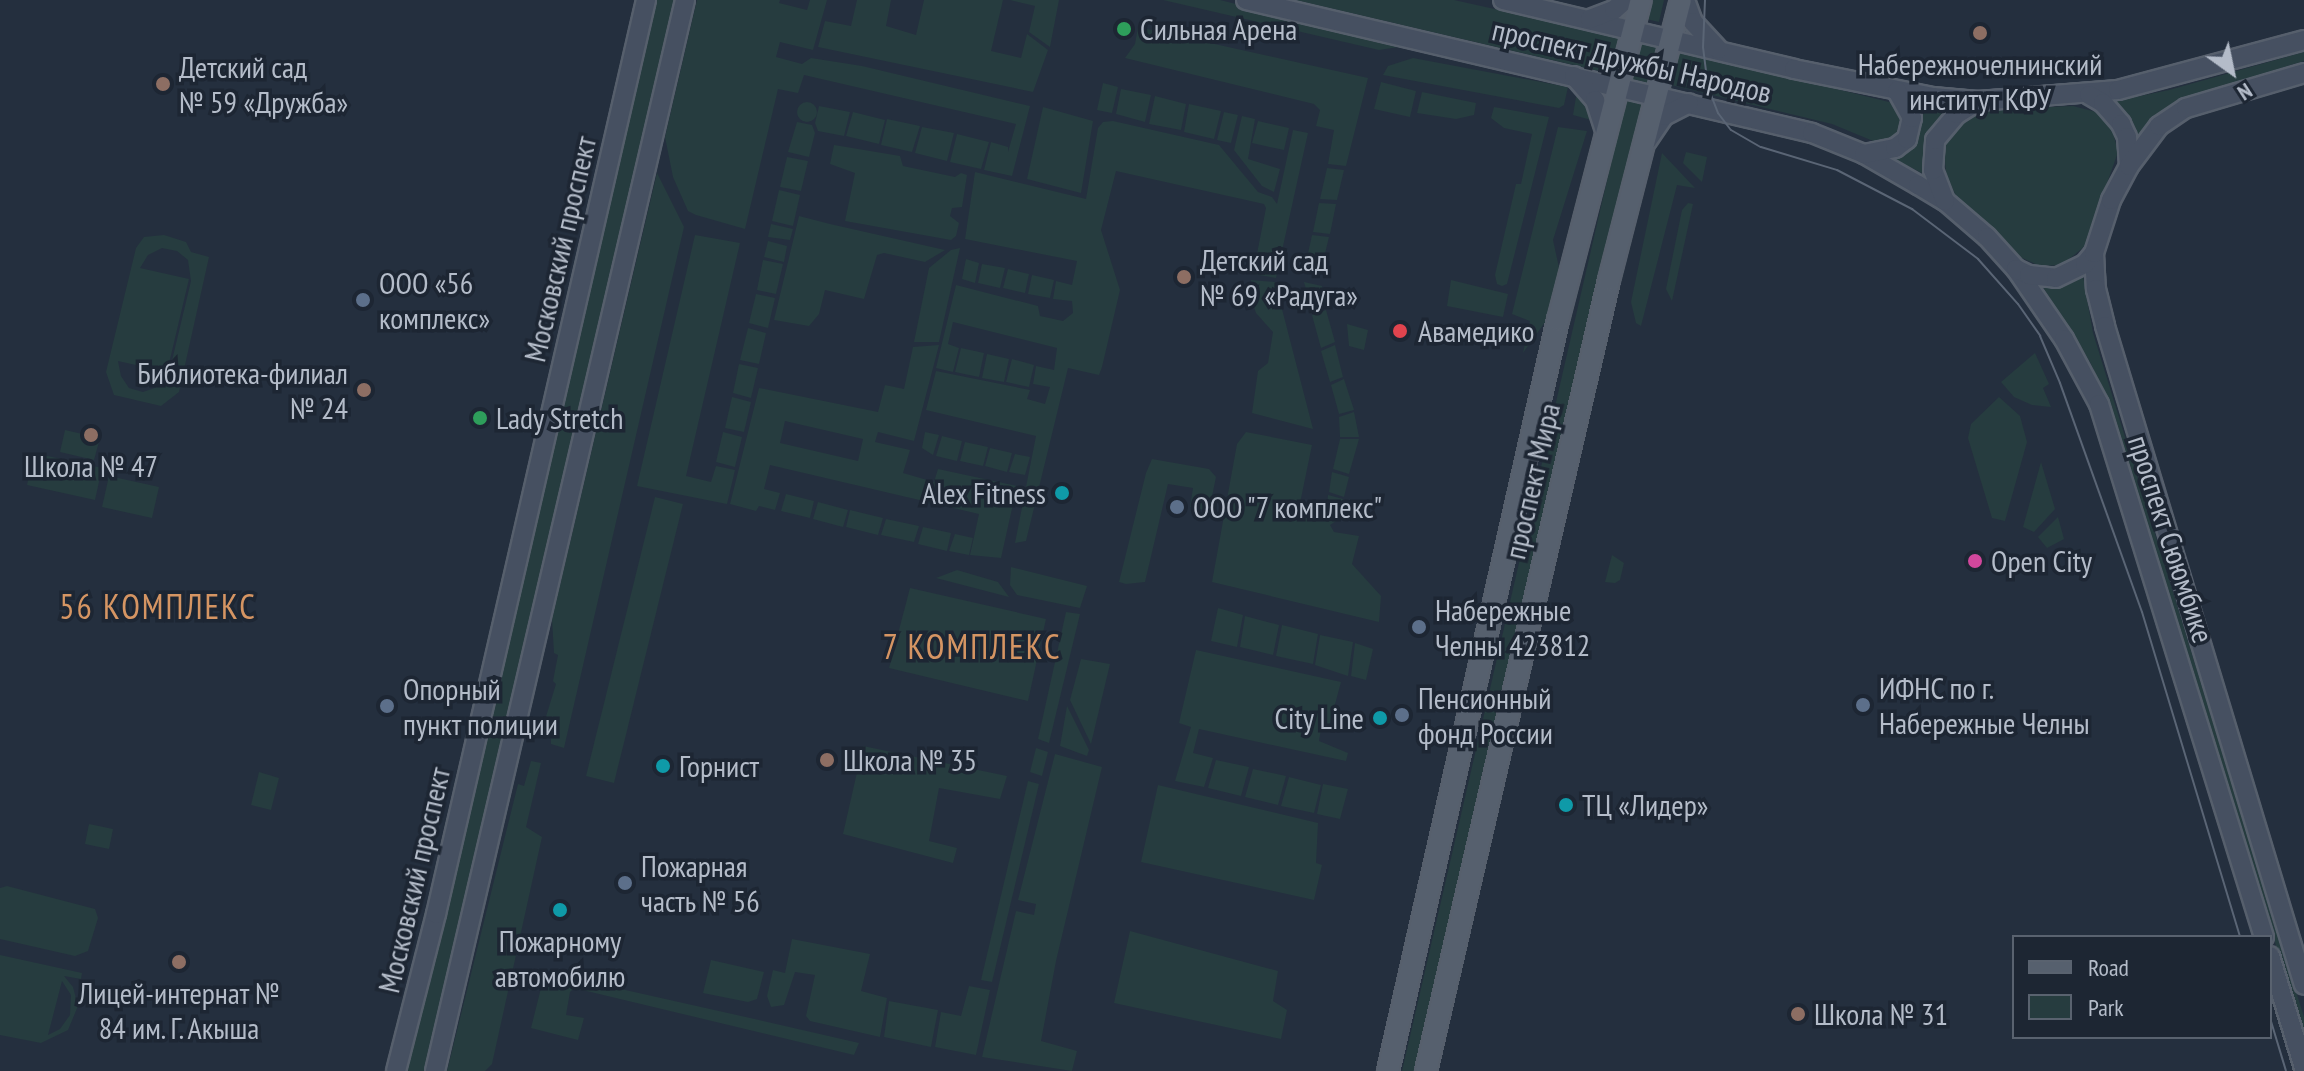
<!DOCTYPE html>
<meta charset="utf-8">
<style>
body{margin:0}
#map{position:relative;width:2304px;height:1071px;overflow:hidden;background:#242f3e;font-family:"PT Sans Narrow",sans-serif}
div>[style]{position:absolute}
.green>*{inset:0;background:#263c3f}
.round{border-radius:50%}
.roads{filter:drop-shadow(2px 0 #565f6c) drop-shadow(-2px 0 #565f6c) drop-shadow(0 2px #565f6c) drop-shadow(0 -2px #565f6c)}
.secondary>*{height:18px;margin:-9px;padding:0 9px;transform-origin:9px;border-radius:9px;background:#465061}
.primary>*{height:20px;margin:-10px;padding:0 10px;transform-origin:10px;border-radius:10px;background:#56606e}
.tram>*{height:2px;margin:-1px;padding:0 1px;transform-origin:1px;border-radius:1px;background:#5a6575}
.dots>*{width:22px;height:22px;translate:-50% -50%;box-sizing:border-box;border:4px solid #1d2633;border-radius:50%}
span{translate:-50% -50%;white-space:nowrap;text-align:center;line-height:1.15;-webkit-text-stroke:7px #1d2633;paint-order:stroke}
.poi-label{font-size:30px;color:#b4bcc9}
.left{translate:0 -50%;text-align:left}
.right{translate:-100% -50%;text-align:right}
.street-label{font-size:30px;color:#b4bcc9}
.quarter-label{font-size:34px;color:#d59563;letter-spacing:2px}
.legend{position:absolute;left:2012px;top:935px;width:260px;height:104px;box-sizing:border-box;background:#1d2633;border:2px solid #59626f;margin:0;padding:10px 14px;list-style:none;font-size:24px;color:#b4bcc9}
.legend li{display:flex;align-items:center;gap:16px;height:40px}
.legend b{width:40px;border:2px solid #59626f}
.north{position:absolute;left:2192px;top:32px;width:80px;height:80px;-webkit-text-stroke:6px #1d2633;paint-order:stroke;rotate:147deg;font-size:22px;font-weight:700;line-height:32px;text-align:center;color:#b4bcc9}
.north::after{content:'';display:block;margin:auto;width:28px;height:36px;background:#b4bcc9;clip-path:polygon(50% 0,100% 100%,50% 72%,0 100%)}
</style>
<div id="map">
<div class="green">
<i style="clip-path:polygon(655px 0,675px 0,426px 1071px,405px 1071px)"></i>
<i style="clip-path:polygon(697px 0,780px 0,779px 3px,807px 10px,810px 0,827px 0,813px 50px,780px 42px,776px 57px,802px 64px,811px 58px,862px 66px,1030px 106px,1012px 176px,984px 170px,991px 142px,1008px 147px,1008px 152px,1016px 124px,804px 75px,798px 93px,778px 89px,745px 229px,696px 215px,688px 211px,673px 177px,665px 137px)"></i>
<i style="clip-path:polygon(857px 0,891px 0,886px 26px,916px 35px,924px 0,1003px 0,991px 51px,1021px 58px,1027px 34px,1048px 50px,1033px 92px,818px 47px,825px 21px,851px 26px)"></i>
<i style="clip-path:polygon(1010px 0,1059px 0,1050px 47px,1029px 32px,1035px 6px)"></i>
<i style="clip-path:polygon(1163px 0,1220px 0,1405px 46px,1379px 50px)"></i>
<i style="clip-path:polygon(1295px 0,1454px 0,1621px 37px,1612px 74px)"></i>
<i style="clip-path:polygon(1646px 0,1664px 0,1659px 22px,1642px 18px)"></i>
<i style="clip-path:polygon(1138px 27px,1368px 78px,1346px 166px,1328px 164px,1334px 130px,1316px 126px,1320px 110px,1314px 104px,1125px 58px,1135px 44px)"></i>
<i style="clip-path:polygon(1640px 42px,1658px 46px,1648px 83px,1631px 79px)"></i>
<i style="clip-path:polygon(1671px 48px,1893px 103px,1903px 112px,1904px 128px,1895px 139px,1878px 143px,1832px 124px,1663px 83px)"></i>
<i style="clip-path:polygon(2304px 52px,2304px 61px,2179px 100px,2154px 117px,2137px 136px,2116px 101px,2169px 90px)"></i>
<i style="clip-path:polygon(1413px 58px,1568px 87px,1564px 105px,1559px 108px,1383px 75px,1388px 66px)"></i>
<i style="clip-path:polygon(1381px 82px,1416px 91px,1410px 117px,1374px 109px)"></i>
<i style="clip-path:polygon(1103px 83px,1118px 87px,1112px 113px,1097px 110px)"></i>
<i style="clip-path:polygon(1121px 89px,1151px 95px,1145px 122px,1116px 114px)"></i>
<i style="clip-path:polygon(1577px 91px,1584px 94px,1595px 121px,1573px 115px)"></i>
<i style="clip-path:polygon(1422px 92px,1476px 103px,1474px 115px,1456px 119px,1417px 113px)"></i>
<i style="clip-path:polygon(1155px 96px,1186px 104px,1181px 130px,1149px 124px)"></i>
<i style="clip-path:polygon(1626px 98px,1643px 102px,1415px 1071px,1402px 1071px)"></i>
<i class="round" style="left:797px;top:102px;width:20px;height:20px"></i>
<i style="clip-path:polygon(1189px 104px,1221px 111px,1214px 139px,1184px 132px)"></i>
<i style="clip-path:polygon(1915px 105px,1949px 108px,1926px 136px,1924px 174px,1892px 158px,1918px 112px)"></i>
<i style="clip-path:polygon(819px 106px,850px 112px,844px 136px,818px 131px,815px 123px)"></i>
<i style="clip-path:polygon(2073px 106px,2100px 113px,2113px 132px,2118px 152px,2085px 246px,2062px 265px,2040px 266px,2020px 257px,1956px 196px,1946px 174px,1944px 147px,1948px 137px,1967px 118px,1984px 110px)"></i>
<i style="clip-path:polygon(1043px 107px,1093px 121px,1081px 193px,1027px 179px)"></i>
<i style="clip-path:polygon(1494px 107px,1549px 117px,1507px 284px,1502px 286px,1497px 284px,1495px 275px,1516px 184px,1521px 184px,1532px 134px,1504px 128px,1491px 118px)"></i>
<i style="clip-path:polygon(853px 112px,885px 120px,879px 144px,846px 136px)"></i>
<i style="clip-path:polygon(1224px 112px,1238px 115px,1231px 143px,1217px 140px)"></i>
<i style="clip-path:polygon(1242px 116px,1255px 119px,1248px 159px,1280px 169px,1274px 192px,1262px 186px,1234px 150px)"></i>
<i style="clip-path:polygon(887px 119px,920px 126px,912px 152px,881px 145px)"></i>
<i style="clip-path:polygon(1113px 121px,1219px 145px,1258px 192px,1272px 197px,1277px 204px,1293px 130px,1308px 133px,1276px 278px,1253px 274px,1266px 208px,1264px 204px,1116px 171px,1101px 230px,1120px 290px,1102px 367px,1099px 375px,1068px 368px,1026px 541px,1015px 543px,1036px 436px,926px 410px,936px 371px,1030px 390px,1027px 399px,1045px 404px,1050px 387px,1033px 384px,1036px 366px,1054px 370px,1057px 348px,953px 322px,948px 344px,959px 348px,953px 372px,936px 368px,956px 285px,1038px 306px,1040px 316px,1063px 321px,1073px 313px,1072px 301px,1053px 299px,1056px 281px,1072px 285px,1077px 261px,965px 239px,975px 172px,1086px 199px,1098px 128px,1103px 122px)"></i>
<i style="clip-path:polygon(1258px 121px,1289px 128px,1284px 150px,1252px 143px)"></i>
<i style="clip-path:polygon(797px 122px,812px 125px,815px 133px,809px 157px,788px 152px)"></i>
<i style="clip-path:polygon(922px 127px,954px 133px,947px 161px,915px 153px)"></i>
<i style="clip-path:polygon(1558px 127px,1587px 131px,1553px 240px,1561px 277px,1548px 318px,1523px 353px,1530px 321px,1512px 314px)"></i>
<i style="clip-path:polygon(957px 134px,989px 142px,981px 169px,950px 162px)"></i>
<i style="clip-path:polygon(834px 145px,900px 156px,903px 166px,955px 177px,961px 173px,967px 175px,962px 207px,952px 208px,950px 216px,959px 223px,956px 236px,951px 240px,845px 221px,855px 173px,830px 164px)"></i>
<i style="clip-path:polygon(1686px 152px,1707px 157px,1702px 182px,1683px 163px)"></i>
<i style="clip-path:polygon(1662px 153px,1695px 188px,1677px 185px,1641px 326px,1636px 323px,1631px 302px)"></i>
<i style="clip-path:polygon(787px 157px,808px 161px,801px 191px,780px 187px)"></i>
<i style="clip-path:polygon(1327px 168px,1344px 170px,1337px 200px,1320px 199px)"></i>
<i style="clip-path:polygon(657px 173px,684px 227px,564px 748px,551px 744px,551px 736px,541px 733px,556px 684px,553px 681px,558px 655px,554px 653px,552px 619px)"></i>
<i style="clip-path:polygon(779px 190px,800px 195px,793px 226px,772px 221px)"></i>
<i style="clip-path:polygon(1319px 203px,1336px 204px,1330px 234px,1313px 232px)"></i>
<i style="clip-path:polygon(1688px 203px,1693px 204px,1672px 301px,1666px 289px,1682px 210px)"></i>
<i style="clip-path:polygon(799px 216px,830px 224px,945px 250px,925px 262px,884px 253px,877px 255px,864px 299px,825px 290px,819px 314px,809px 326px,774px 320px)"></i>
<i style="clip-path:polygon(771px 224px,793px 229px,790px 240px,768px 237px)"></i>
<i style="clip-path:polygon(evenodd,164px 235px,186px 242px,191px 252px,209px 257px,179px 392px,161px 406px,114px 395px,106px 372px,136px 248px,144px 237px,164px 235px,162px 248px,177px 251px,188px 260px,191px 281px,169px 373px,163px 385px,143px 392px,129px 388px,121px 376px,118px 361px,167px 372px,189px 279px,140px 268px,148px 255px,162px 248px)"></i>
<i style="clip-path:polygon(695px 235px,740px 243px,686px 476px,711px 482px,716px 466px,735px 470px,727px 504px,637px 486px)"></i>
<i style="clip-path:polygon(1312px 235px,1329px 237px,1321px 270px,1305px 267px)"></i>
<i style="clip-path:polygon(768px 241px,787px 246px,784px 262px,764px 257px)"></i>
<i style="clip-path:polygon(960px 248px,939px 342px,914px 342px,929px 268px,951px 250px)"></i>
<i style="clip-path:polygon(966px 259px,979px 263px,975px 283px,962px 279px)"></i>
<i style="clip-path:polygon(763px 260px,783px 264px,776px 294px,757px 290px)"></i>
<i style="clip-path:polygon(982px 264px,1005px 268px,1000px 288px,978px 283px)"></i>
<i style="clip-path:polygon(1008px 269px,1029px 274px,1025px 293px,1003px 288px)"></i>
<i style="clip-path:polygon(1032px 275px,1054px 280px,1050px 298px,1028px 294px)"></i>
<i style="clip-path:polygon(2083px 276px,2093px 333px,2304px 1017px,2304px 1037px,2112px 410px,2090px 362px,2043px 287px,2064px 286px)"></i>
<i style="clip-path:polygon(1251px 280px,1275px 282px,1313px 429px,1252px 413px,1258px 371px,1268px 363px,1273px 332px,1256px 313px,1249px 292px)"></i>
<i style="clip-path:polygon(1451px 280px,1508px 294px,1503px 317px,1447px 306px)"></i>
<i style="clip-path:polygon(1304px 282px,1322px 286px,1326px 308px,1312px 312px)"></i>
<i style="clip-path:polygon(756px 294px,775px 298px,768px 328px,749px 323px)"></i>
<i style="clip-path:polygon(1326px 310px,1335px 342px,1321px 348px,1312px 315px)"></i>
<i style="clip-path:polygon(1347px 324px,1368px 330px,1364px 350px,1349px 346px)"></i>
<i style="clip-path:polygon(748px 328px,766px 333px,759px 364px,740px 360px)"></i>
<i style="clip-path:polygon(evenodd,939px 345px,914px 441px,878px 432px,875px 442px,910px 450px,903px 473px,934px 482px,938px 469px,1017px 486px,1001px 558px,970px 555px,979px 514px,770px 465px,764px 489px,780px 493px,775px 510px,759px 506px,756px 511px,730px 504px,759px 388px,878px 412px,885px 385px,904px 389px,913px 347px,939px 345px,785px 421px,863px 439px,858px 461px,780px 443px,785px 421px)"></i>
<i style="clip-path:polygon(1335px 345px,1343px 377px,1330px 382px,1321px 351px)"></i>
<i style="clip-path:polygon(961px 348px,984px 353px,979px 377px,955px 372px)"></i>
<i style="clip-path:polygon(2035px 353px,2049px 384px,2043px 388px,2051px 407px,2032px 405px,2014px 397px,2001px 382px)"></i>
<i style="clip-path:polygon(987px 354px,1009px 359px,1004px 382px,982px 378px)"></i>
<i style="clip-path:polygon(1012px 359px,1034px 365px,1029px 387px,1006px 382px)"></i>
<i style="clip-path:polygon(739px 364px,758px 368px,751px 398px,733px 393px)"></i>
<i style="clip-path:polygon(1344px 379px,1354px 410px,1339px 414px,1331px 385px)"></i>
<i style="clip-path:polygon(732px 397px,751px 402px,744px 432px,725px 428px)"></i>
<i style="clip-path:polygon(1999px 397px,2020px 416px,2027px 442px,2005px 521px,1992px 518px,1968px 438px,1971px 424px)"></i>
<i style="clip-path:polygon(1354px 412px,1359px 437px,1340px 437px,1339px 417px)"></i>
<i style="clip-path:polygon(65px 430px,100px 438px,94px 460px,60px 452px)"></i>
<i style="clip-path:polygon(723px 432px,742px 437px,735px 467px,716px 462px)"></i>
<i style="clip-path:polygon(925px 432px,939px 435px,933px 455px,922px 448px)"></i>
<i style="clip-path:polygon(1246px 432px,1312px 445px,1299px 508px,1326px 519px,1328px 495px,1343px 499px,1339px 519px,1330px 525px,1334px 532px,1359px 536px,1352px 564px,1381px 596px,1379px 622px,1212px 582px,1237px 444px)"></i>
<i style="clip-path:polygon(942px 436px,962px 441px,957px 461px,936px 456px)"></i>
<i style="clip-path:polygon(1340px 439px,1359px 439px,1349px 474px,1333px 469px)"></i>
<i style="clip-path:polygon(965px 442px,988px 447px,983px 466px,960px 461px)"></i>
<i style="clip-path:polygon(990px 448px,1012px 453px,1007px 472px,985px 466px)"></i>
<i style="clip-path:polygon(34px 453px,102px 468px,95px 500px,27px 485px)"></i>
<i style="clip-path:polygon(1015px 454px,1030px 457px,1025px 475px,1009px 472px)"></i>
<i style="clip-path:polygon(1152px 459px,1209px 469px,1216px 477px,1209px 511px,1190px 507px,1193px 488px,1168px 484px,1145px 582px,1126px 584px,1119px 582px,1146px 473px)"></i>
<i style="clip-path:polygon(2041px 462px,2055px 509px,2034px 532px,2023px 527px)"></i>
<i style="clip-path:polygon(1332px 472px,1349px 477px,1344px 497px,1329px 492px)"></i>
<i style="clip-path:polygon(109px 476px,159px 487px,152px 518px,102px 507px)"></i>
<i style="clip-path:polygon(786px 494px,814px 501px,810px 518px,781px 511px)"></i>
<i style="clip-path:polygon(655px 497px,683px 504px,614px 783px,586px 776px)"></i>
<i style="clip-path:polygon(818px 502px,848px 510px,843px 527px,813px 519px)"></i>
<i style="clip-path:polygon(850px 510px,883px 518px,878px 535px,846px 527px)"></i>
<i style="clip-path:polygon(2058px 517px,2064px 539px,2047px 548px,2038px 537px)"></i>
<i style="clip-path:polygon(886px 519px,919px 526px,914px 542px,881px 535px)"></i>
<i style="clip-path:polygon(923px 527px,951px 533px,947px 551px,918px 544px)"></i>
<i style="clip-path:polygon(955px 534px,973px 538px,969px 555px,949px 551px)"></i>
<i style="clip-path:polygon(1612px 555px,1624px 563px,1620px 580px,1615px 583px,1605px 582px)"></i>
<i style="clip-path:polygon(1011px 567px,1087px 586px,1080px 608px,1017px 595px,1010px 585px)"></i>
<i style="clip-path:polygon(957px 570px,998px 582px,1009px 597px,936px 578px)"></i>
<i style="clip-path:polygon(910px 588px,1046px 619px,1028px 701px,889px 668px)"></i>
<i style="clip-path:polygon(1218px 608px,1243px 615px,1237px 647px,1211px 641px)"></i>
<i style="clip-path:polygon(1066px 612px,1080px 614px,1049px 743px,1038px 739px)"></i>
<i style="clip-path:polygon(1245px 616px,1279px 625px,1273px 655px,1240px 647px)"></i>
<i style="clip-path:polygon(1282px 625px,1318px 634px,1313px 664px,1276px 656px)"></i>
<i style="clip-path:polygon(1320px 635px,1353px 642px,1348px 676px,1315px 665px)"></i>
<i style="clip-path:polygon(1355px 643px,1373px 649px,1366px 680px,1351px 676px)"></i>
<i style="clip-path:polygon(1196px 650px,1341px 682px,1328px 730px,1321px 729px,1319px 741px,1348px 753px,1346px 761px,1199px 729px,1193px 753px,1213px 758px,1204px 787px,1175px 781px,1191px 727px,1179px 723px)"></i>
<i style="clip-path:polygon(1081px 659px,1110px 664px,1091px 744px,1070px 700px)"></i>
<i style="clip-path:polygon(1067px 706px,1089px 750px,1087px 756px,1060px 746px)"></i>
<i style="clip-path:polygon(863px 746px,1007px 776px,1000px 799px,939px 788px,929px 841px,957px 848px,953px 863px,843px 834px)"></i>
<i style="clip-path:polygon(1036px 748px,1048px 752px,1042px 776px,1030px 772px)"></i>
<i style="clip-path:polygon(1055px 754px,1102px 767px,1056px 961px,1041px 1041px,1077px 1051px,1072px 1071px,982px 1057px,1016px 911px,1034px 915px,1036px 904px,1018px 900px)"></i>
<i style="clip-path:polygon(1216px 760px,1249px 767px,1241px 796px,1208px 788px)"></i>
<i style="clip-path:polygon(531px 761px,541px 763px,526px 827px,542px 837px,492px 1064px,485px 1071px,447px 1071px,518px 784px,524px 786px)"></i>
<i style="clip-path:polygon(1253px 769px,1286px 776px,1278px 805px,1245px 797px)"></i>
<i style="clip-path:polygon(259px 772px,279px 778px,271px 810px,251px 805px)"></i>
<i style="clip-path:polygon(1289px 777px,1321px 785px,1314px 813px,1281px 806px)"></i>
<i style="clip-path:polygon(1028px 781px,1039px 784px,992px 982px,981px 980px)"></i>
<i style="clip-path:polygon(1323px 784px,1348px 789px,1340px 819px,1317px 814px)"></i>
<i style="clip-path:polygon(1158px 785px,1318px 823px,1316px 863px,1322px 865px,1314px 900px,1141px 862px)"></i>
<i style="clip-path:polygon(89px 824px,113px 829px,109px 849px,85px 844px)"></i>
<i style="clip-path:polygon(7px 886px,95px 909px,98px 918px,88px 951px,75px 956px,0 939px,0 888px)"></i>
<i style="clip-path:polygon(1130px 931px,1278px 971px,1273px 1001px,1287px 1010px,1281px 1039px,1114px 1003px)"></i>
<i style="clip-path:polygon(792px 939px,870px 954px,861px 991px,887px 998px,880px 1037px,810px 1021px,806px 1016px,815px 975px,795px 972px,784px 1005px,771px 1007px,767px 996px,773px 970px,785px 973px)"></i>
<i style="clip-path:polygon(evenodd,0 955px,82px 973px,81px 979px,64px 976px,73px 987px,78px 1006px,68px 1030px,41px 1043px,0 1035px,0 955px,62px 981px,71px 995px,70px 1015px,60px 1029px,48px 1035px,62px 981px)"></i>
<i style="clip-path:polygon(711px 960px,764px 972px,757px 999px,748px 1002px,703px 993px)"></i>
<i style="clip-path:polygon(545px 972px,759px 1020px,859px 1043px,854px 1055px,574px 988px,570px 992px,566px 1015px,584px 1018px,578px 1040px,531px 1028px)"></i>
<i style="clip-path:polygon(969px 986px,990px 990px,976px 1055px,935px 1047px,941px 1012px,961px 1016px)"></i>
<i style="clip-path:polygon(889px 1001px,938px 1010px,931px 1047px,884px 1037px)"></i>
</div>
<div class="roads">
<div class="secondary">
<i style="left:1246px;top:0;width:581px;rotate:13.22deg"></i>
<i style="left:1812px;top:133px;width:56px;rotate:22deg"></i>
<i style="left:1864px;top:154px;width:62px;rotate:29.9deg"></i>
<i style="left:1918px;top:185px;width:31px;rotate:31deg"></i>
<i style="left:1945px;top:201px;width:55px;rotate:40.6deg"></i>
<i style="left:1987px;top:237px;width:43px;rotate:47.8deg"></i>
<i style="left:2016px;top:269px;width:85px;rotate:55.6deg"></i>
<i style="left:2064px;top:339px;width:74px;rotate:61.7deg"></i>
<i style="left:2099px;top:404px;width:558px;rotate:72.8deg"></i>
<i style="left:1503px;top:0;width:299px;rotate:13.3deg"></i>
<i style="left:1794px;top:69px;width:142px;rotate:11.4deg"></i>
<i style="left:1933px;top:97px;width:45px;rotate:5.1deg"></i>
<i style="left:1978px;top:101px;width:140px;rotate:-4.5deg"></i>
<i style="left:2118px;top:90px;width:193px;rotate:-15deg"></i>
<i style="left:1685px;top:0;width:23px;rotate:70deg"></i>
<i style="left:1693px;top:22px;width:37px;rotate:47deg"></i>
<i style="left:1590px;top:19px;width:26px;rotate:-21deg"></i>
<i style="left:1614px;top:10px;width:15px;rotate:-42deg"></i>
<i style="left:1574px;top:76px;width:32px;rotate:49deg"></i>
<i style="left:1595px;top:100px;width:35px;rotate:72deg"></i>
<i style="left:2089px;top:95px;width:16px;rotate:30deg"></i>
<i style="left:2103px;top:103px;width:28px;rotate:49deg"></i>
<i style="left:2121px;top:124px;width:14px;rotate:65deg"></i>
<i style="left:2127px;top:137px;width:29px;rotate:86deg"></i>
<i style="left:1647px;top:141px;width:30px;rotate:-56deg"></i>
<i style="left:1664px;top:116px;width:28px;rotate:-27deg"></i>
<i style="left:1864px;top:154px;width:32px;rotate:-11deg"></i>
<i style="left:1895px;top:148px;width:15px;rotate:-37deg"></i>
<i style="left:1907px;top:139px;width:22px;rotate:-77deg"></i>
<i style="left:1912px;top:118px;width:31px;rotate:-119deg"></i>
<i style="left:1945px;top:201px;width:33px;rotate:-111deg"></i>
<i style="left:1933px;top:170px;width:30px;rotate:-86deg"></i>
<i style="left:1935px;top:140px;width:34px;rotate:-50deg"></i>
<i style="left:1957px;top:114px;width:25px;rotate:-32deg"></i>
<i style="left:2094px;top:253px;width:36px;rotate:87deg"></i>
<i style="left:2096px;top:289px;width:38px;rotate:76deg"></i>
<i style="left:2105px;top:326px;width:688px;rotate:73.2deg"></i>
<i style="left:2016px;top:269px;width:14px;rotate:25deg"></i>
<i style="left:2029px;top:275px;width:27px;rotate:6deg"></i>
<i style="left:2056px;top:278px;width:32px;rotate:-26deg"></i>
<i style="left:2085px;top:264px;width:14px;rotate:-51deg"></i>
<i style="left:2094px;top:253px;width:56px;rotate:-72.2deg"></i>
<i style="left:2111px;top:200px;width:38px;rotate:-62deg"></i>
<i style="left:2129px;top:166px;width:50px;rotate:-53.1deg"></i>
<i style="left:2159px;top:126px;width:32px;rotate:-34deg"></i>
<i style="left:2186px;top:108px;width:123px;rotate:-16.5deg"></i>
<i style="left:2270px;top:956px;width:117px;rotate:73.1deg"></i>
<i style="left:396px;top:1071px;width:162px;rotate:-75.7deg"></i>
<i style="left:436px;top:914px;width:938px;rotate:-77.06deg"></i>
<i style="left:435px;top:1071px;width:1100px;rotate:-76.86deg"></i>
</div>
<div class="primary">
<i style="left:1388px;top:1071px;width:770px;rotate:-77.25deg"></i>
<i style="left:1558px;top:320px;width:331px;rotate:-75.5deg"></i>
<i style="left:1426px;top:1071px;width:812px;rotate:-76.97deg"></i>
<i style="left:1609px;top:280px;width:289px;rotate:-75.6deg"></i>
</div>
</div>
<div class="tram">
<i style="left:1705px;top:0;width:47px;rotate:92.4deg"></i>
<i style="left:1703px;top:47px;width:40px;rotate:82.9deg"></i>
<i style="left:1708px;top:87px;width:28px;rotate:69deg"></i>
<i style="left:1718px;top:113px;width:21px;rotate:53deg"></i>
<i style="left:1731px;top:130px;width:34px;rotate:30deg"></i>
<i style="left:1761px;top:147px;width:79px;rotate:16.8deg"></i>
<i style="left:1837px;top:170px;width:85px;rotate:27.5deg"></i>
<i style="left:1912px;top:209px;width:83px;rotate:37.1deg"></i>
<i style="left:1978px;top:259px;width:60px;rotate:48.4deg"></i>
<i style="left:2018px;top:304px;width:39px;rotate:55deg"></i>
<i style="left:2040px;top:336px;width:51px;rotate:66.9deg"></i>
<i style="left:2060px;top:383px;width:243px;rotate:70.3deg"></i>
<i style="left:2142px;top:612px;width:339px;rotate:73.2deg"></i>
<i style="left:2270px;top:1018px;width:55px;rotate:73.2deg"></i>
</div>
<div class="dots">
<i style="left:1124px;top:29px;background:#2e9e5b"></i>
<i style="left:1980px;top:33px;background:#8d6e63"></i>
<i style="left:163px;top:84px;background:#8d6e63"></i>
<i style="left:1184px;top:277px;background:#8d6e63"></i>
<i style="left:363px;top:300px;background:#5c6f8a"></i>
<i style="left:1400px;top:331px;background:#e0444e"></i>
<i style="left:364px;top:390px;background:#8d6e63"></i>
<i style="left:480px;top:418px;background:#2e9e5b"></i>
<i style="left:91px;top:435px;background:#8d6e63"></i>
<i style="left:1062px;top:493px;background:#0f9aa8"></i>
<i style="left:1177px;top:507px;background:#5c6f8a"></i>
<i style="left:1975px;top:561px;background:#d1479c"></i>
<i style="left:1419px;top:627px;background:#5c6f8a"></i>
<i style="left:1863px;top:705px;background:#5c6f8a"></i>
<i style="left:387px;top:706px;background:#5c6f8a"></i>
<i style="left:1402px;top:715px;background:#5c6f8a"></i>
<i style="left:1380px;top:718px;background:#0f9aa8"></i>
<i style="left:827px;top:760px;background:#8d6e63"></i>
<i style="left:663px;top:766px;background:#0f9aa8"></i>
<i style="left:1566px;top:805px;background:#0f9aa8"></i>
<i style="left:625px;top:883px;background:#5c6f8a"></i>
<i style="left:560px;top:910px;background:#0f9aa8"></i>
<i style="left:179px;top:962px;background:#8d6e63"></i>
<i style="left:1798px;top:1014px;background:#8d6e63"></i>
</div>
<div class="poi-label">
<span class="left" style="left:1140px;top:29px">Сильная Арена</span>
<span style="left:1980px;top:81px">Набережночелнинский<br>институт КФУ</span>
<span class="left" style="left:179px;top:84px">Детский сад<br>№ 59 «Дружба»</span>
<span class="left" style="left:1200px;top:277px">Детский сад<br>№ 69 «Радуга»</span>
<span class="left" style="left:379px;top:300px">ООО «56<br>комплекс»</span>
<span class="left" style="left:1418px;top:331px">Авамедико</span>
<span class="right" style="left:348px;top:390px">Библиотека-филиал<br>№ 24</span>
<span class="left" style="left:496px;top:418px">Lady Stretch</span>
<span style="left:91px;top:466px">Школа № 47</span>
<span class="right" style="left:1046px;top:493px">Alex Fitness</span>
<span class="left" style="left:1193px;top:507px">ООО "7 комплекс"</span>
<span class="left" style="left:1991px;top:561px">Open City</span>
<span class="left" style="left:1435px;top:627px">Набережные<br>Челны 423812</span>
<span class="left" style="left:1879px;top:705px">ИФНС по г.<br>Набережные Челны</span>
<span class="left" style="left:403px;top:706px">Опорный<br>пункт полиции</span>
<span class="left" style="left:1418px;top:715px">Пенсионный<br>фонд России</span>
<span class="right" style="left:1364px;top:718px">City Line</span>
<span class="left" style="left:843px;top:760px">Школа № 35</span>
<span class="left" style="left:679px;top:766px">Горнист</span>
<span class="left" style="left:1582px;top:805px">ТЦ «Лидер»</span>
<span class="left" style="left:641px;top:883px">Пожарная<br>часть № 56</span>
<span style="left:560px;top:958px">Пожарному<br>автомобилю</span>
<span style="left:179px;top:1010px">Лицей-интернат №<br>84 им. Г. Акыша</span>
<span class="left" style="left:1814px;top:1014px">Школа № 31</span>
</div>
<div class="street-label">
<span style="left:1632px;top:61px;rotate:13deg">проспект Дружбы Народов</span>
<span style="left:560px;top:249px;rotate:-77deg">Московский проспект</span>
<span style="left:1532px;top:481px;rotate:-77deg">проспект Мира</span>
<span style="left:2171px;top:539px;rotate:72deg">проспект Сююмбике</span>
<span style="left:414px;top:880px;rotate:-77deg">Московский проспект</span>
</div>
<div class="quarter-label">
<span style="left:158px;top:607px">56 КОМПЛЕКС</span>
<span style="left:972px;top:647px">7 КОМПЛЕКС</span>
</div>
<ul class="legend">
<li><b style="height:10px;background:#56606e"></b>Road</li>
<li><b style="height:22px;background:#263c3f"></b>Park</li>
</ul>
<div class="north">N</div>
</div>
